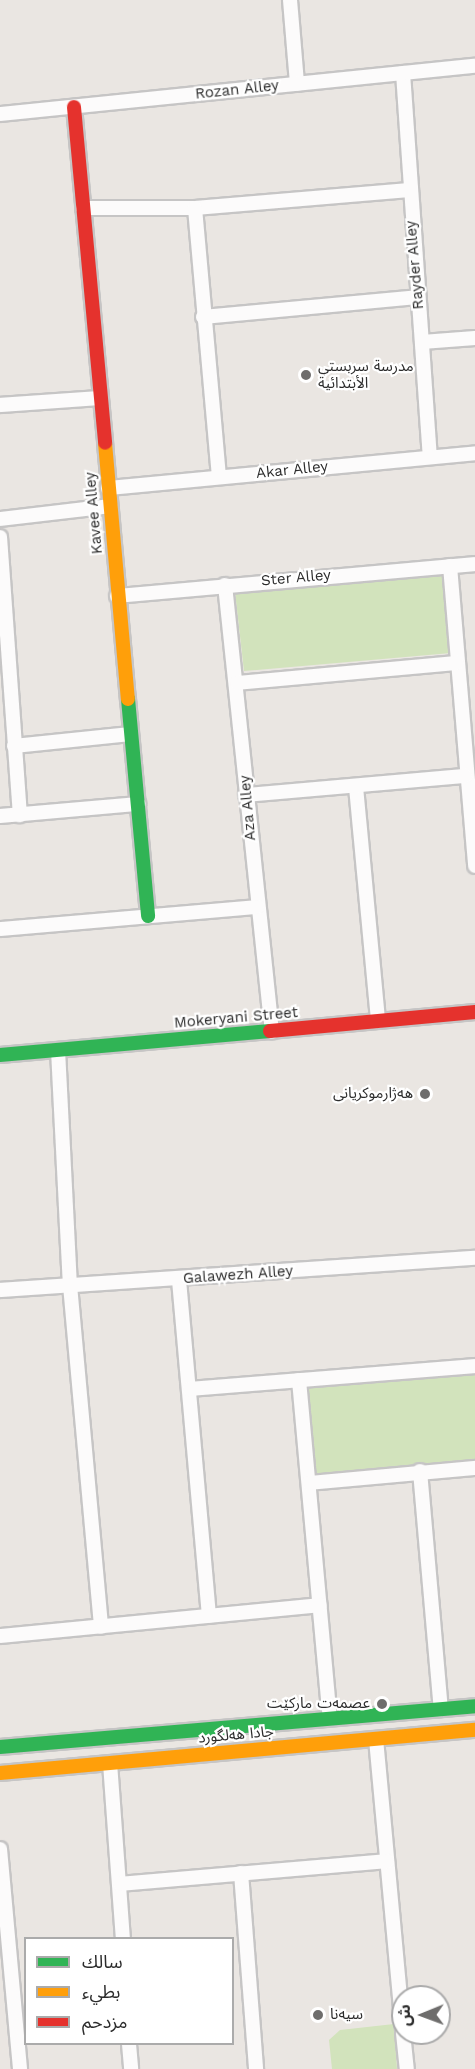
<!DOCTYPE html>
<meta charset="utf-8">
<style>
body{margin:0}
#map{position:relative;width:475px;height:2069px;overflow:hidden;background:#eae6e2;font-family:"Work Sans","Noto Sans Arabic",sans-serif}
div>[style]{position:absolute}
.green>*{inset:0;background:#d2e3bc}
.roads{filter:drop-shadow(2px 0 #c6c5c5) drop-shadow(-2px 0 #c6c5c5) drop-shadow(0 2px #c6c5c5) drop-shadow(0 -2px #c6c5c5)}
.street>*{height:14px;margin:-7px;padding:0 7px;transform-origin:7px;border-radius:7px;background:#fcfbfb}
.fast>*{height:14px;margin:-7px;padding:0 7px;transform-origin:7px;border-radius:7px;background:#30b455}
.slow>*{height:14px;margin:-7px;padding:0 7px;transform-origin:7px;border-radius:7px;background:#ff9f0a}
.jam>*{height:14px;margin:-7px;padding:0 7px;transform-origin:7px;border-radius:7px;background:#e5322d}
.dots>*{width:16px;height:16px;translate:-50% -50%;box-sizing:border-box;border:3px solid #fff;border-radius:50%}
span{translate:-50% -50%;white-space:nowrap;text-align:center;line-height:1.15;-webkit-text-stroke:4.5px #fff;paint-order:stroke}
.street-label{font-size:15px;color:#2c2c2c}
.poi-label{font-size:15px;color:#2c2c2c}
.left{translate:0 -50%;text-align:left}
.right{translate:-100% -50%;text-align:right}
.legend{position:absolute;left:24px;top:1937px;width:210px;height:108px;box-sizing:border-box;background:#fff;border:2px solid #ababab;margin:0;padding:8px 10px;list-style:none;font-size:18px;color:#2c2c2c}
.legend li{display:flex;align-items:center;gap:12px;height:30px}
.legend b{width:30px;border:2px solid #ababab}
.north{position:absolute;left:391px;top:1985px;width:60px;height:60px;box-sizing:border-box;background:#fff;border:2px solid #ababab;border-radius:50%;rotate:269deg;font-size:16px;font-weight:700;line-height:24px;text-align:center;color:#2c2c2c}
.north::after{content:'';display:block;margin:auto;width:21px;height:27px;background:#6e6d6c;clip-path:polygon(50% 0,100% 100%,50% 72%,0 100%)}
</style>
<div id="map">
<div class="green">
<i style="clip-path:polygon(444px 570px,451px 653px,244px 671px,235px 592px)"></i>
<i style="clip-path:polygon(475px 1374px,475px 1465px,312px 1478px,304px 1387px)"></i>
<i style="clip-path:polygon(394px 2024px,397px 2069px,332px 2069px,329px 2040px,340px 2030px)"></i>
</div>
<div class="roads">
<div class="street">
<i style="left:290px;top:0;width:84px;rotate:85.2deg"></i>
<i style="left:403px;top:73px;width:385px;rotate:86deg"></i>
<i style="left:0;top:114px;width:477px;rotate:-5.8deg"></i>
<i style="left:83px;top:208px;width:112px"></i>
<i style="left:195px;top:208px;width:215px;rotate:-4.8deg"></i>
<i style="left:195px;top:208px;width:270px;rotate:84.9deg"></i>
<i style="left:203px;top:317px;width:215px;rotate:-5.3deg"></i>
<i style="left:422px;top:342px;width:53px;rotate:-4.3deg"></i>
<i style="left:0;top:405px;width:100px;rotate:-4deg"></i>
<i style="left:108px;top:488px;width:369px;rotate:-5.4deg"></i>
<i style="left:0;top:519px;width:111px;rotate:-6.7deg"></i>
<i style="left:0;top:537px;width:279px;rotate:85.9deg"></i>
<i style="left:450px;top:566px;width:301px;rotate:85.2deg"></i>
<i style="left:225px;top:585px;width:449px;rotate:84deg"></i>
<i style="left:117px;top:596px;width:359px;rotate:-5.1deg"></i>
<i style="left:237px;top:683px;width:221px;rotate:-5.2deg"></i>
<i style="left:14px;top:746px;width:117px;rotate:-5.9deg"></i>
<i style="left:356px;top:787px;width:235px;rotate:84.6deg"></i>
<i style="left:246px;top:795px;width:220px;rotate:-5deg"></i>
<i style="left:0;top:816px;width:139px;rotate:-5deg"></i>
<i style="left:0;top:929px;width:258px;rotate:-4.9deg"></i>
<i style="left:58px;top:1050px;width:235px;rotate:87.1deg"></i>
<i style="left:70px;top:1285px;width:343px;rotate:84.8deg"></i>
<i style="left:179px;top:1280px;width:337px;rotate:84.9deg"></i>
<i style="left:0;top:1290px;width:476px;rotate:-3.9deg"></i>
<i style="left:299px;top:1380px;width:339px;rotate:84.8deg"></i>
<i style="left:190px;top:1389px;width:286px;rotate:-4.6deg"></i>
<i style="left:420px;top:1471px;width:239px;rotate:85deg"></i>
<i style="left:309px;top:1483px;width:167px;rotate:-5.2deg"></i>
<i style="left:0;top:1636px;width:321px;rotate:-5.5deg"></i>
<i style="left:376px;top:1739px;width:290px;rotate:84.7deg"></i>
<i style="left:110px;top:1763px;width:175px;rotate:85.8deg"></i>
<i style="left:0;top:1849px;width:221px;rotate:84.8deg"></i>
<i style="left:241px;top:1873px;width:197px;rotate:85.6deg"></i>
<i style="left:120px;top:1884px;width:268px;rotate:-4.9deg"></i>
<i style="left:403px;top:2033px;width:36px;rotate:84deg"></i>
<i style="left:129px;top:2044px;width:25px;rotate:85deg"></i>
</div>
<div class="fast">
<i style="left:128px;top:699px;width:218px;rotate:84.7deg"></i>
<i style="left:0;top:1055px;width:271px;rotate:-5.1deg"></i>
<i style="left:0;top:1747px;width:477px;rotate:-4.9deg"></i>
</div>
<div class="slow">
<i style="left:105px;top:443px;width:257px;rotate:84.9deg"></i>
<i style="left:0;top:1773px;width:477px;rotate:-5.2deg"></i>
</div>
<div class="jam">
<i style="left:74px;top:107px;width:337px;rotate:84.7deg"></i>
<i style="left:270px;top:1031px;width:206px;rotate:-5.3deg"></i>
</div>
</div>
<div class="dots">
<i style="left:306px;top:375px;background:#6e6d6c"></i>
<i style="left:425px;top:1094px;background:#6e6d6c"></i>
<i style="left:382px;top:1704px;background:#6e6d6c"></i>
<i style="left:318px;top:2015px;background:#6e6d6c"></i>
</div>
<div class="street-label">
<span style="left:237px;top:90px;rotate:-6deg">Rozan Alley</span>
<span style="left:415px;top:265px;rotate:-95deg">Rayder Alley</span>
<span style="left:292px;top:470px;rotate:-6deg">Akar Alley</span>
<span style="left:94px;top:513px;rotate:-95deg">Kavee Alley</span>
<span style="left:296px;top:578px;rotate:-5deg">Ster Alley</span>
<span style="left:248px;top:808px;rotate:-95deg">Aza Alley</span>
<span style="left:236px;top:1018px;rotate:-5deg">Mokeryani Street</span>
<span style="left:238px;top:1275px;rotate:-4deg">Galawezh Alley</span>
<span style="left:236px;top:1735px;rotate:-5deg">جادا هەلگورد</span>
</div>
<div class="poi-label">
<span class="left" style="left:318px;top:375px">مدرسة سربستي<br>الأبتدائية</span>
<span class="right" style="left:413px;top:1094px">ھەژارموکریانی</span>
<span class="right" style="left:370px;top:1704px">عصمه‌ت ماركێت</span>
<span class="left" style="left:330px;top:2015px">سیەنا</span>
</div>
<ul class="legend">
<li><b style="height:8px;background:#30b455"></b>سالك</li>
<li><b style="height:8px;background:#ff9f0a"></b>بطيء</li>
<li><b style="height:8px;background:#e5322d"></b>مزدحم</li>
</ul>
<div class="north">ش</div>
</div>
